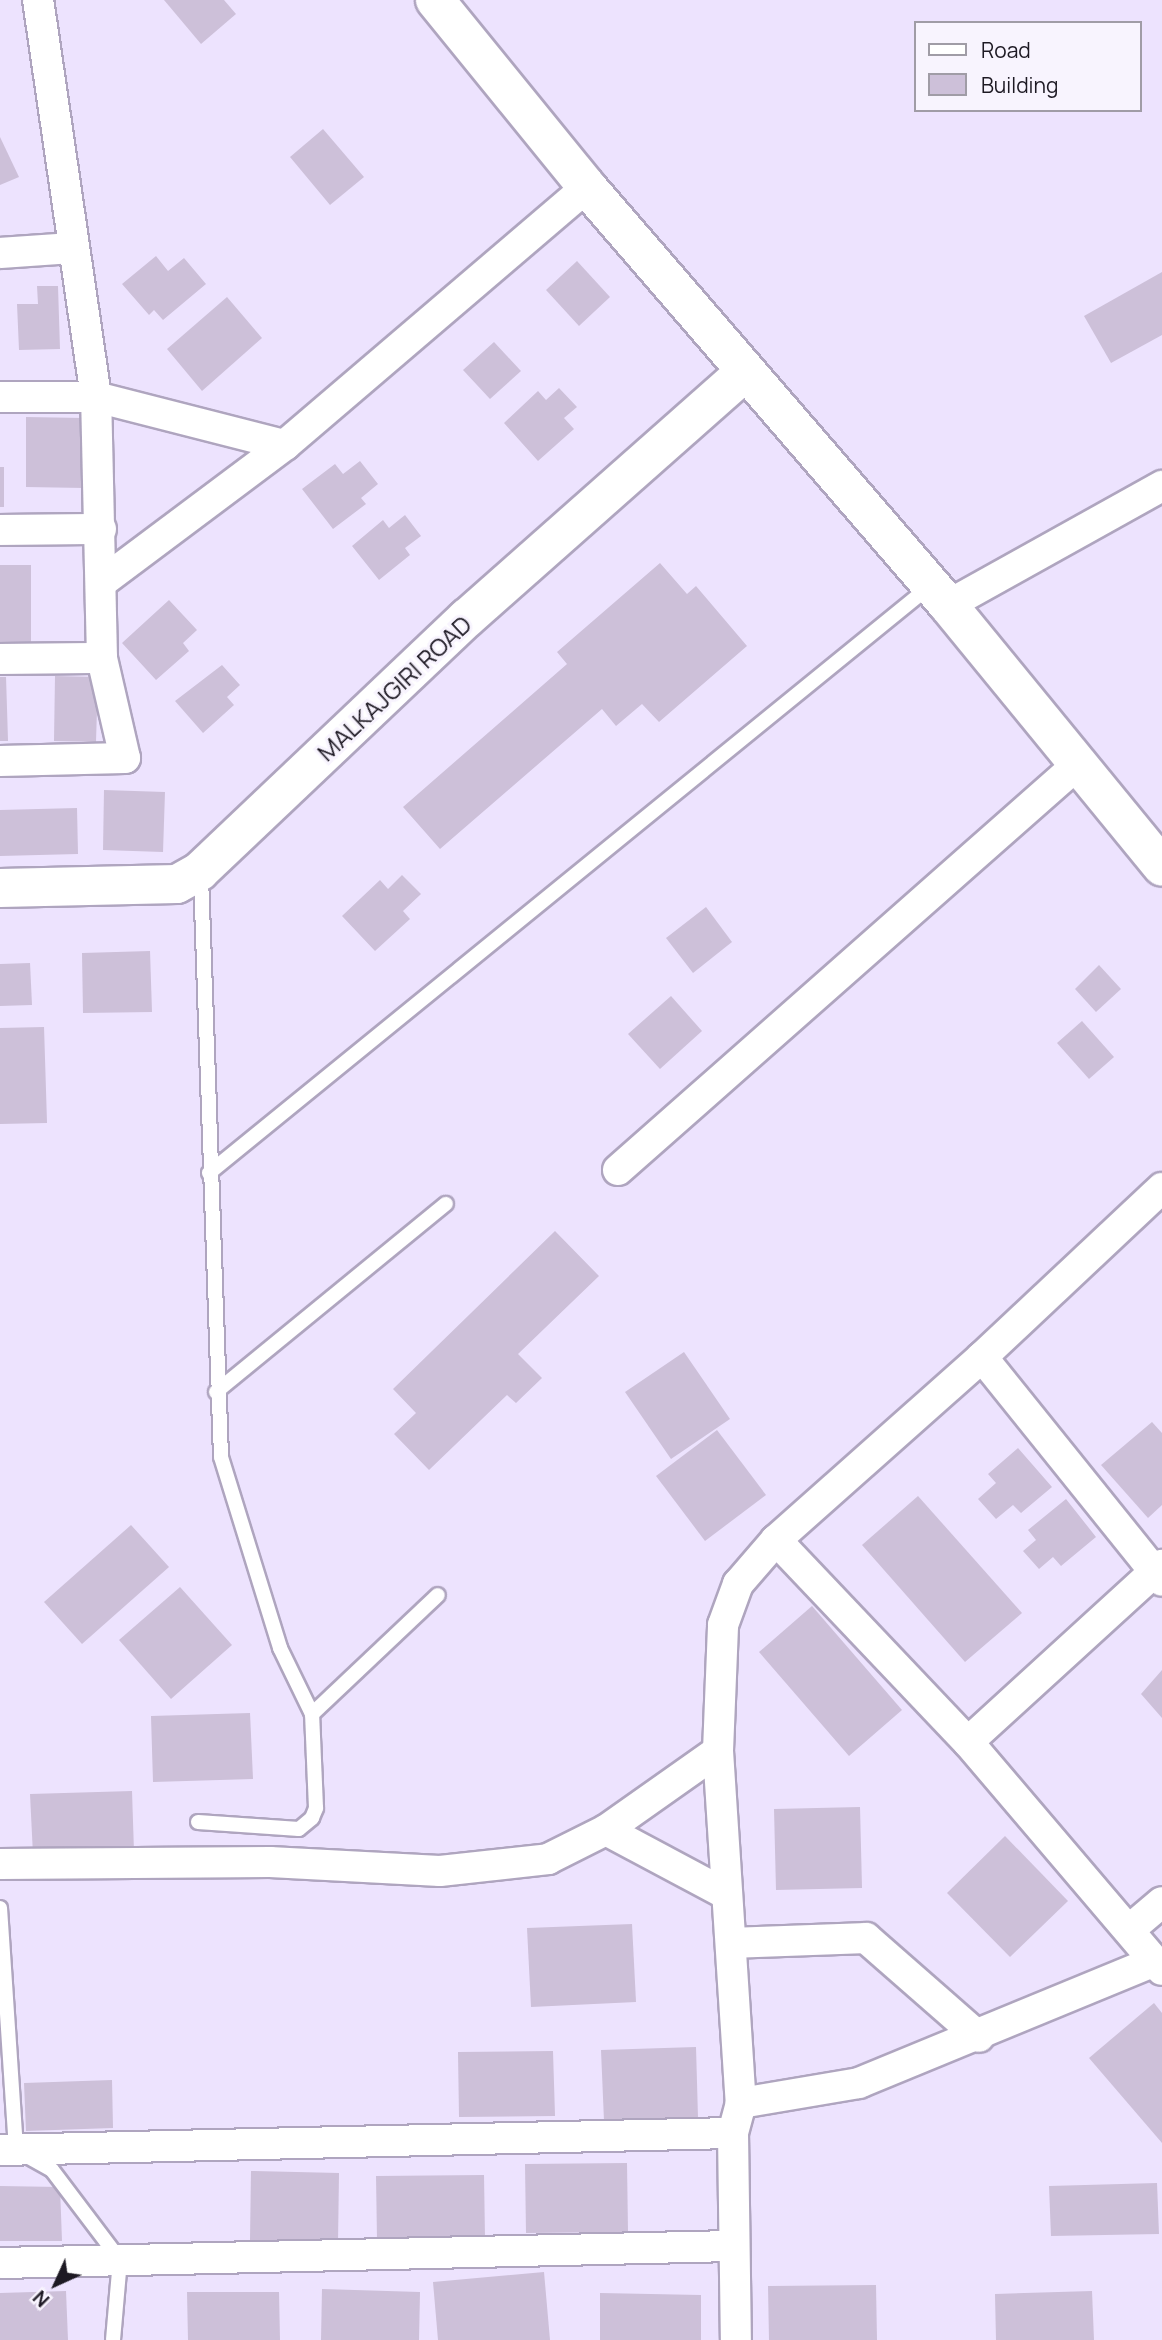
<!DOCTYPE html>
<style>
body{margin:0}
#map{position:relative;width:1162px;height:2340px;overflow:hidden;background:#ede3fe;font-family:Manrope,sans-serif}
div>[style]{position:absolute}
.building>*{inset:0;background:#cdc0d9}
.roads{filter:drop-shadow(2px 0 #afa5bf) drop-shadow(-2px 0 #afa5bf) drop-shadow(0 2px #afa5bf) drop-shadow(0 -2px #afa5bf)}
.lane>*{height:14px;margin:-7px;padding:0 7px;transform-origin:7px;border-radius:7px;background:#fff}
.street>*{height:30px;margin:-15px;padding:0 15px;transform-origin:15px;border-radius:15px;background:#fff}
.secondary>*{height:38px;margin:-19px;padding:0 19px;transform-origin:19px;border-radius:19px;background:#fff}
span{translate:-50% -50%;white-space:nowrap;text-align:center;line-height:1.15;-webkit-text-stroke:6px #f8f4fe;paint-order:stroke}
.street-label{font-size:24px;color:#1d1923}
.legend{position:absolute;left:914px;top:21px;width:228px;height:91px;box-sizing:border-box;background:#f8f4fe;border:2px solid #a09ca6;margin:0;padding:9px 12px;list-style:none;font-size:21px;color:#1d1923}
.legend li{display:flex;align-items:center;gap:14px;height:35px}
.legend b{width:35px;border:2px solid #a09ca6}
.north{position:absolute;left:21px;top:2249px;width:70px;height:70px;-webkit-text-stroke:5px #f8f4fe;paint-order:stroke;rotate:225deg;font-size:19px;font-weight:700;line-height:28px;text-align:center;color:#1d1923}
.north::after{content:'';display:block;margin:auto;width:24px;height:32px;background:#1d1923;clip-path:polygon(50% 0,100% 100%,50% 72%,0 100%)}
</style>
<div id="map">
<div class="building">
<i style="clip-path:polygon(164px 0,224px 0,236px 14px,201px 44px)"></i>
<i style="clip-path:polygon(323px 129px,364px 177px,330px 205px,290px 157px)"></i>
<i style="clip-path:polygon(0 137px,19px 177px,0 185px)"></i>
<i style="clip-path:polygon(156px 256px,168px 271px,184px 258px,206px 284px,163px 320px,154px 310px,149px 315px,122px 284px)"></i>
<i style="clip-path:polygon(577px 261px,610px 297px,579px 326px,546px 290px)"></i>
<i style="clip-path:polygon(1162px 272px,1162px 335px,1111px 363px,1084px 316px)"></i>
<i style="clip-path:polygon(37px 286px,58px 286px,60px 349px,19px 350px,17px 304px,38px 304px)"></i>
<i style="clip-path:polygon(227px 297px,262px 338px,202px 391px,167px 349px)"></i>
<i style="clip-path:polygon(494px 342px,521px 371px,490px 399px,463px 370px)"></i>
<i style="clip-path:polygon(559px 388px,577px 407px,564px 418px,574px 429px,538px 461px,504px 423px,538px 391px,546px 400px)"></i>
<i style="clip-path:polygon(26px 417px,84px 418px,84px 488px,26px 487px)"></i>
<i style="clip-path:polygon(360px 461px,378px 484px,361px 498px,366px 504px,333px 529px,302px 489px,335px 464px,343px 474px)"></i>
<i style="clip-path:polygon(0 467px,4px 467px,4px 507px,0 507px)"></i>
<i style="clip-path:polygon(405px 515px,421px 536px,405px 548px,410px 555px,379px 580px,352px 546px,383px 520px,389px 528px)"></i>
<i style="clip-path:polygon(660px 563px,687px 594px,696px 586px,747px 646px,659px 722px,642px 704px,616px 726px,602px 709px,440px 849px,403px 807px,567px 664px,557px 652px)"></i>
<i style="clip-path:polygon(0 565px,31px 565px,31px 642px,0 642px)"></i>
<i style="clip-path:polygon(169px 600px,197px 630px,183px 643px,189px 651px,156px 680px,122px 643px)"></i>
<i style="clip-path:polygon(222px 665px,240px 685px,227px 697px,234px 705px,203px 733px,175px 701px)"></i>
<i style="clip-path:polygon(55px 676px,98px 677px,96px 742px,54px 741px)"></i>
<i style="clip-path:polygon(0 677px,6px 677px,8px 741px,0 741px)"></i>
<i style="clip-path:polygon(104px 790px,165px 792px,163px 852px,103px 850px)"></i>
<i style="clip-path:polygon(77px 808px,78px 854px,0 856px,0 810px)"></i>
<i style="clip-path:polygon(402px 875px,421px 894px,403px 911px,410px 919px,375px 951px,342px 916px,380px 880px,388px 889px)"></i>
<i style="clip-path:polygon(706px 907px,732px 942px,693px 973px,666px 938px)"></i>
<i style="clip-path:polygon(150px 951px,152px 1012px,83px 1013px,82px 953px)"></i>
<i style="clip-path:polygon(30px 963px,32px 1005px,0 1006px,0 964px)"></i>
<i style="clip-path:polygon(1099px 965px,1121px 989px,1096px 1012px,1075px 989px)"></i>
<i style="clip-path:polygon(671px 996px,702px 1031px,660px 1069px,628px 1034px)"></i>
<i style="clip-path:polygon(1082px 1021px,1114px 1057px,1089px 1079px,1057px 1043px)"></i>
<i style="clip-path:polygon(44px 1027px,47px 1123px,0 1124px,0 1028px)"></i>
<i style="clip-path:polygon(555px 1231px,599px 1276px,518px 1354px,542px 1378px,516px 1403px,507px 1395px,429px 1470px,394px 1434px,416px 1413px,393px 1389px)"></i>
<i style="clip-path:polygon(684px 1352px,730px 1419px,671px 1459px,625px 1392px)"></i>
<i style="clip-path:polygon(1152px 1422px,1162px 1433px,1162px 1505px,1148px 1518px,1101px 1465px)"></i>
<i style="clip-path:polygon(717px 1430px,766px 1495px,705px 1541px,656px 1476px)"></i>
<i style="clip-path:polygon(1018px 1448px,1052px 1487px,1021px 1513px,1013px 1505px,996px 1519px,978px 1499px,996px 1483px,988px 1474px)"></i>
<i style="clip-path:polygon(918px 1496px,1022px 1613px,965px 1662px,862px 1545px)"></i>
<i style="clip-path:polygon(1066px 1499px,1096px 1537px,1061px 1566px,1053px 1557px,1039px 1569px,1023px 1551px,1036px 1540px,1028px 1530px)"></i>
<i style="clip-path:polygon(131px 1525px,169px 1567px,82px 1644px,44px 1602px)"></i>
<i style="clip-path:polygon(180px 1587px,232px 1645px,171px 1699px,119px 1640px)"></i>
<i style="clip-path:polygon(812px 1606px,902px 1710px,849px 1756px,759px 1652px)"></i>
<i style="clip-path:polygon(1162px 1670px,1162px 1718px,1141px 1694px)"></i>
<i style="clip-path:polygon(250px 1713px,253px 1779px,153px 1782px,151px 1716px)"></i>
<i style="clip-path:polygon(132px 1791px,134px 1852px,33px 1855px,30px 1794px)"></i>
<i style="clip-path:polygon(860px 1807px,862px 1888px,776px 1890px,774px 1809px)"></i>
<i style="clip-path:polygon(1005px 1836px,1068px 1901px,1010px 1957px,947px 1893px)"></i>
<i style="clip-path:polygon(632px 1924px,636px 2002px,531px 2007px,527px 1928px)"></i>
<i style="clip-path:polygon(1154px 2003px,1162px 2013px,1162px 2143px,1089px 2058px)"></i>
<i style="clip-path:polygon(696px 2047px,698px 2118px,604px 2121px,601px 2050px)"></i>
<i style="clip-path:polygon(553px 2051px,555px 2116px,459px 2117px,458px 2052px)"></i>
<i style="clip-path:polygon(112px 2080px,113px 2128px,26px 2131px,24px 2083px)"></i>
<i style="clip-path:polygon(627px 2163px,628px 2232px,526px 2233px,525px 2164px)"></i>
<i style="clip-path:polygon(251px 2171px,339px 2173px,338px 2242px,250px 2240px)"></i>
<i style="clip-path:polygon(484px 2175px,485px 2239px,377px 2240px,376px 2176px)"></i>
<i style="clip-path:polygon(1157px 2183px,1159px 2234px,1051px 2236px,1049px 2186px)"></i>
<i style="clip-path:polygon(0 2186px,60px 2187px,62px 2241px,0 2241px)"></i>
<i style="clip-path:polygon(544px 2272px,550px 2340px,438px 2340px,433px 2282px)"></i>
<i style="clip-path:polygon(876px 2285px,877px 2340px,769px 2340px,768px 2286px)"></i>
<i style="clip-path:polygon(322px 2289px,420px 2292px,419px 2340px,321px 2340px)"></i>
<i style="clip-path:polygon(66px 2291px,68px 2340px,0 2340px,0 2293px)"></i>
<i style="clip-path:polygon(1092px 2291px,1094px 2340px,996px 2340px,995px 2294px)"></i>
<i style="clip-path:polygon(187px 2292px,279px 2292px,280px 2340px,188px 2340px)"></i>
<i style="clip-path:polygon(600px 2293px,701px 2295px,701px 2340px,600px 2340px)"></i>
</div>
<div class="roads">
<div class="lane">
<i style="left:201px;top:876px;width:581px;rotate:88.03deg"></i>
<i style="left:221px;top:1457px;width:200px;rotate:72.8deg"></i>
<i style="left:280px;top:1648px;width:73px;rotate:64.1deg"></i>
<i style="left:312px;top:1714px;width:173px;rotate:-43.4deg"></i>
<i style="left:209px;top:1173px;width:930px;rotate:-39.15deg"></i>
<i style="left:216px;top:1392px;width:297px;rotate:-39.3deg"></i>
<i style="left:198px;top:1822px;width:101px;rotate:4deg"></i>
<i style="left:299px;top:1829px;width:17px;rotate:-40deg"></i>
<i style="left:312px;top:1818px;width:11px;rotate:-68deg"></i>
<i style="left:316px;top:1808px;width:94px;rotate:-92.4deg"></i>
<i style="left:0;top:1908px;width:243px;rotate:86.2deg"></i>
<i style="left:16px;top:2150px;width:41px;rotate:29.1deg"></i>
<i style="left:52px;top:2170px;width:113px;rotate:52.9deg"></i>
<i style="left:120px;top:2260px;width:80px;rotate:95deg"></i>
</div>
<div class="street">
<i style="left:0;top:253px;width:72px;rotate:-4deg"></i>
<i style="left:0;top:397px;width:96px"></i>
<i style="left:96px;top:397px;width:195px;rotate:14.3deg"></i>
<i style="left:285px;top:445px;width:397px;rotate:-40.5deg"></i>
<i style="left:0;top:530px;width:101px;rotate:-0.6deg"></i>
<i style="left:102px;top:582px;width:229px;rotate:-36.8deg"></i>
<i style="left:948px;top:605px;width:245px;rotate:-29.1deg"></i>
<i style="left:0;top:659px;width:102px;rotate:-0.6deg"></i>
<i style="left:102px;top:658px;width:261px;rotate:-91.3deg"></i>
<i style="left:96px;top:397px;width:401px;rotate:-98.3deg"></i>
<i style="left:0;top:761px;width:125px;rotate:-1.4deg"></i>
<i style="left:125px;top:758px;width:103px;rotate:-103deg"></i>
<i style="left:618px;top:1170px;width:614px;rotate:-41.43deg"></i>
<i style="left:982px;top:1357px;width:287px;rotate:51.2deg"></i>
<i style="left:776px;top:1540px;width:279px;rotate:46.5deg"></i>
<i style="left:968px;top:1742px;width:299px;rotate:49.6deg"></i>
<i style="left:968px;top:1742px;width:263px;rotate:-42.4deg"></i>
<i style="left:718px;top:1751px;width:353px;rotate:86.3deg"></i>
<i style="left:741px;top:2103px;width:31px;rotate:105deg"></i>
<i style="left:733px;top:2133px;width:207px;rotate:89.2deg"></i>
<i style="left:606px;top:1830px;width:136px;rotate:28.1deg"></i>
<i style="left:0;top:1864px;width:270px;rotate:-0.4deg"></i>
<i style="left:270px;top:1862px;width:170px;rotate:3deg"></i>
<i style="left:440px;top:1871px;width:109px;rotate:-6.3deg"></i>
<i style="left:548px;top:1859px;width:65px;rotate:-26.6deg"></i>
<i style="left:606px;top:1830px;width:137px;rotate:-35.2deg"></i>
<i style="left:718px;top:1751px;width:126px;rotate:-87.7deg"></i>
<i style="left:723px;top:1625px;width:44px;rotate:-69.9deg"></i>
<i style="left:738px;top:1584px;width:58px;rotate:-49.2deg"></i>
<i style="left:776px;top:1540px;width:276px;rotate:-41.6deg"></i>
<i style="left:982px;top:1357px;width:247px;rotate:-43.2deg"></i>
<i style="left:1129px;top:1930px;width:43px;rotate:-40.3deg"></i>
<i style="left:731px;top:1943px;width:135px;rotate:-2.1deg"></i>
<i style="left:866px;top:1938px;width:150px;rotate:41.2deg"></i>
<i style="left:741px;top:2103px;width:120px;rotate:-9.6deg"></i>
<i style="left:859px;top:2083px;width:320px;rotate:-22.4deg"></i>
<i style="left:0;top:2150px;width:733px;rotate:-1.33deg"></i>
<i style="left:0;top:2263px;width:734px;rotate:-1.33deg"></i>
</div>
<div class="secondary">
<i style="left:435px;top:0;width:241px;rotate:50.9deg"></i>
<i style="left:587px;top:187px;width:552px;rotate:49.18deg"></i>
<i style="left:948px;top:605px;width:338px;rotate:50.7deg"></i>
<i style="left:0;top:888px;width:177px;rotate:-1.3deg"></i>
<i style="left:177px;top:884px;width:26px;rotate:-29deg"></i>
<i style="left:200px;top:871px;width:368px;rotate:-43.5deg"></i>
<i style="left:467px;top:618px;width:371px;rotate:-41.5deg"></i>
</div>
</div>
<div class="street-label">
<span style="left:394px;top:688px;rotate:-43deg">MALKAJGIRI ROAD</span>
</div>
<ul class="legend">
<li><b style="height:9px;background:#fff"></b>Road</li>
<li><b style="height:19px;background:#cdc0d9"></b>Building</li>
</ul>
<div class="north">N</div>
</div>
